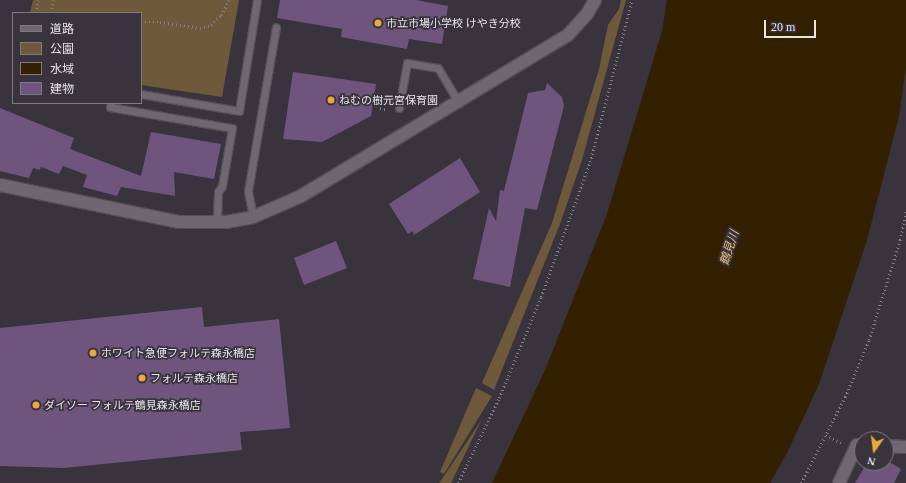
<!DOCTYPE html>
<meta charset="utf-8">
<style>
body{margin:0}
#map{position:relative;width:906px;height:483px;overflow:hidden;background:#38333c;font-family:"Times New Roman","Noto Sans JP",serif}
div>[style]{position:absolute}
.green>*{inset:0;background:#6e593a}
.water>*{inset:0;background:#332000}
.building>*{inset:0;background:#6f557e}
.path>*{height:2.5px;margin-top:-1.25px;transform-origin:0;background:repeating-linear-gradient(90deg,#858088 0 1px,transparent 0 4px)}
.roads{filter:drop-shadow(1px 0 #544f57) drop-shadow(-1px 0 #544f57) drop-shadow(0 1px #544f57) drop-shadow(0 -1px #544f57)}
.lane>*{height:7px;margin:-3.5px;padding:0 3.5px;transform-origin:3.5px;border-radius:3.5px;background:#6e6771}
.street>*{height:12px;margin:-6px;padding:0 6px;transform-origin:6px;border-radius:6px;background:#6e6771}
.secondary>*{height:12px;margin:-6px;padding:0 6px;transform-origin:6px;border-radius:6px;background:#6e6771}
.dots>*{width:11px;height:11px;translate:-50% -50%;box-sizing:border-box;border:2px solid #38333c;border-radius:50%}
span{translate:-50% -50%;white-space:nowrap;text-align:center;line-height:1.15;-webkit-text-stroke:3.5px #38333c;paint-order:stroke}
.poi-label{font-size:11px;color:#e8e4ea}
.left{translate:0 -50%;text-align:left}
.water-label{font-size:12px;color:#e7bc78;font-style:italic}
.legend{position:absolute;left:12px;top:12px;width:130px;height:92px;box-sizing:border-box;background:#38333c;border:1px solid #7e7a82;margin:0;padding:5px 7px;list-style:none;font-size:12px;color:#e8e4ea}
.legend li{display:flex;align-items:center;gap:8px;height:20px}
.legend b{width:20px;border:1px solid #7e7a82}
.north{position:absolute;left:854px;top:431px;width:40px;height:40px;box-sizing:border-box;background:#38333c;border:1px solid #7e7a82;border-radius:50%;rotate:194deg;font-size:11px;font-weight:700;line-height:16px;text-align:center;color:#e8e4ea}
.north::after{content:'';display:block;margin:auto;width:14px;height:18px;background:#eaaa38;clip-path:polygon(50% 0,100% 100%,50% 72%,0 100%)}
.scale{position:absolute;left:764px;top:20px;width:52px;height:18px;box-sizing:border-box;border:2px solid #e8e4ea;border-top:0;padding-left:5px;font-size:12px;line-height:14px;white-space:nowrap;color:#e8e4ea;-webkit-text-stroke:3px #38333c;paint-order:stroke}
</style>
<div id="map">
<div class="green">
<i style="clip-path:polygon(33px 0,239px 0,222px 97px,141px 85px,141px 13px,30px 13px)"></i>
<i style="clip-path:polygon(621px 0,626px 0,582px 160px,560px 224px,494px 390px,482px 383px,552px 223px,599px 69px,608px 25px,619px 9px)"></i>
<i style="clip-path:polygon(476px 388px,492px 396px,444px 474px,440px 472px)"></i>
<i style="clip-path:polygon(482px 419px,451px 483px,439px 483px,440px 482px)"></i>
</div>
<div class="water">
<i style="clip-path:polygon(667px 0,906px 0,906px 67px,899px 116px,867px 240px,819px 384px,788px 451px,770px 483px,492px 483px,545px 370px,607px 214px,662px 31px)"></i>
</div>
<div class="building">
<i style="clip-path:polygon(280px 0,416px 0,448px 6px,442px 44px,409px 39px,407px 49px,341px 37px,342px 29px,277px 18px)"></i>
<i style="clip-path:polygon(293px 72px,376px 84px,371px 116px,322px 142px,283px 139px)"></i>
<i style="clip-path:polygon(547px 83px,562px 97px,564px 106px,537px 210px,525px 208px,510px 287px,473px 279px,489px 208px,496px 221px,500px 190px,504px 191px,528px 93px,545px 90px)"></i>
<i style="clip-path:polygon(0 108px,74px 138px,70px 149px,141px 176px,151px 132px,221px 144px,214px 179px,174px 172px,175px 196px,121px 187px,117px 196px,83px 187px,87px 175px,63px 166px,59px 174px,41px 167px,40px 170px,33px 168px,29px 178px,0 171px)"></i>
<i style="clip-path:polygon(460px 158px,480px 192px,414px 235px,413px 231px,408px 234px,389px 204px)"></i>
<i style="clip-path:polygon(336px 241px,347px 268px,304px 285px,294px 258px)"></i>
<i style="clip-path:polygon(202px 307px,204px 327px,279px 319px,290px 428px,240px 432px,242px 450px,64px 468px,0 466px,0 328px)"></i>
<i style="clip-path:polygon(867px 463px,891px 463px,901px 469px,894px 483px,855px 483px)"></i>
</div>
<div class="path">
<i style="left:36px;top:13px;width:13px;rotate:-81deg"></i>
<i style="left:51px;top:13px;width:13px;rotate:-81deg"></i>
<i style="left:141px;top:22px;width:19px"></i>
<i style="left:160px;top:22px;width:40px;rotate:8.5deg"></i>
<i style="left:200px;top:28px;width:11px;rotate:-15deg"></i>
<i style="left:211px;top:25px;width:14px;rotate:-45deg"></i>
<i style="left:221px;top:15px;width:17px;rotate:-62deg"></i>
<i style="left:380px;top:108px;width:7px;rotate:16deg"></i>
<i style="left:826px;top:435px;width:18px;rotate:27deg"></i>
<i style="left:458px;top:483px;width:94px;rotate:-64.2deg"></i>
<i style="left:499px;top:398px;width:109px;rotate:-67.4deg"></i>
<i style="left:541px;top:297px;width:144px;rotate:-70.1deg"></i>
<i style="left:590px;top:162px;width:167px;rotate:-75.5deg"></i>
<i style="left:801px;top:483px;width:97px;rotate:-62.9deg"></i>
<i style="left:845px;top:397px;width:62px;rotate:-67.2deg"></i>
<i style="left:869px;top:340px;width:105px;rotate:-72.8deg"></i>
<i style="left:900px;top:240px;width:30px;rotate:-78deg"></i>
</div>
<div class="roads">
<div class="lane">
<i style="left:141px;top:94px;width:99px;rotate:9.8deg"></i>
<i style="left:239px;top:111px;width:112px;rotate:-80.8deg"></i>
<i style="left:111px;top:103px;width:4px;rotate:104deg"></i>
<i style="left:110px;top:107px;width:124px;rotate:9.8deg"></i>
<i style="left:232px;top:128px;width:59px;rotate:99.8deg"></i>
<i style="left:222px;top:186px;width:7px;rotate:124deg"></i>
<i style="left:218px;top:192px;width:30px;rotate:92deg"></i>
<i style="left:399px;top:108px;width:46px;rotate:-79.9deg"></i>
<i style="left:407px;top:63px;width:31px;rotate:9deg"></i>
<i style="left:438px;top:68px;width:41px;rotate:59deg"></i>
<i style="left:253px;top:217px;width:26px;rotate:-101deg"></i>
<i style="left:248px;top:191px;width:166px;rotate:-80.3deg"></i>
</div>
<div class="street">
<i style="left:886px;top:446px;width:20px;rotate:3deg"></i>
<i style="left:839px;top:483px;width:42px;rotate:-64.7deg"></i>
<i style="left:857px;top:445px;width:5px"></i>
</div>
<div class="secondary">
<i style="left:0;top:185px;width:182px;rotate:11.7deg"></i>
<i style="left:178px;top:222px;width:48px"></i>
<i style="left:226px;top:222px;width:27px;rotate:-10deg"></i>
<i style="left:253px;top:217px;width:52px;rotate:-23.6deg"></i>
<i style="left:301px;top:196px;width:312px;rotate:-31.1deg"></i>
<i style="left:568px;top:35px;width:28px;rotate:-48deg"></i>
<i style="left:587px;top:14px;width:16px;rotate:-60deg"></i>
</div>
</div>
<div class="dots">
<i style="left:378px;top:23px;background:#eaaa38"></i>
<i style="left:331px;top:100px;background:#eaaa38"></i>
<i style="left:93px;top:353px;background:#eaaa38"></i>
<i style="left:142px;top:378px;background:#eaaa38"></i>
<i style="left:36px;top:405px;background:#eaaa38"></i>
</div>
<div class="poi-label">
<span class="left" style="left:386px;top:23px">市立市場小学校 けやき分校</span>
<span class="left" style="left:339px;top:100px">ねむの樹元宮保育園</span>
<span class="left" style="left:101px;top:353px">ホワイト急便フォルテ森永橋店</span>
<span class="left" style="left:150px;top:378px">フォルテ森永橋店</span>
<span class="left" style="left:44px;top:405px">ダイソー フォルテ鶴見森永橋店</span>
</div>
<div class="water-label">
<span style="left:730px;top:248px;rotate:-72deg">鶴見川</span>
</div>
<ul class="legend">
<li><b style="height:5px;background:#6e6771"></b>道路</li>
<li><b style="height:11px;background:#6e593a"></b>公園</li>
<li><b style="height:11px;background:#332000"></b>水域</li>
<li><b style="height:11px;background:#6f557e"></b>建物</li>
</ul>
<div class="north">N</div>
<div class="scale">20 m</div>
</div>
